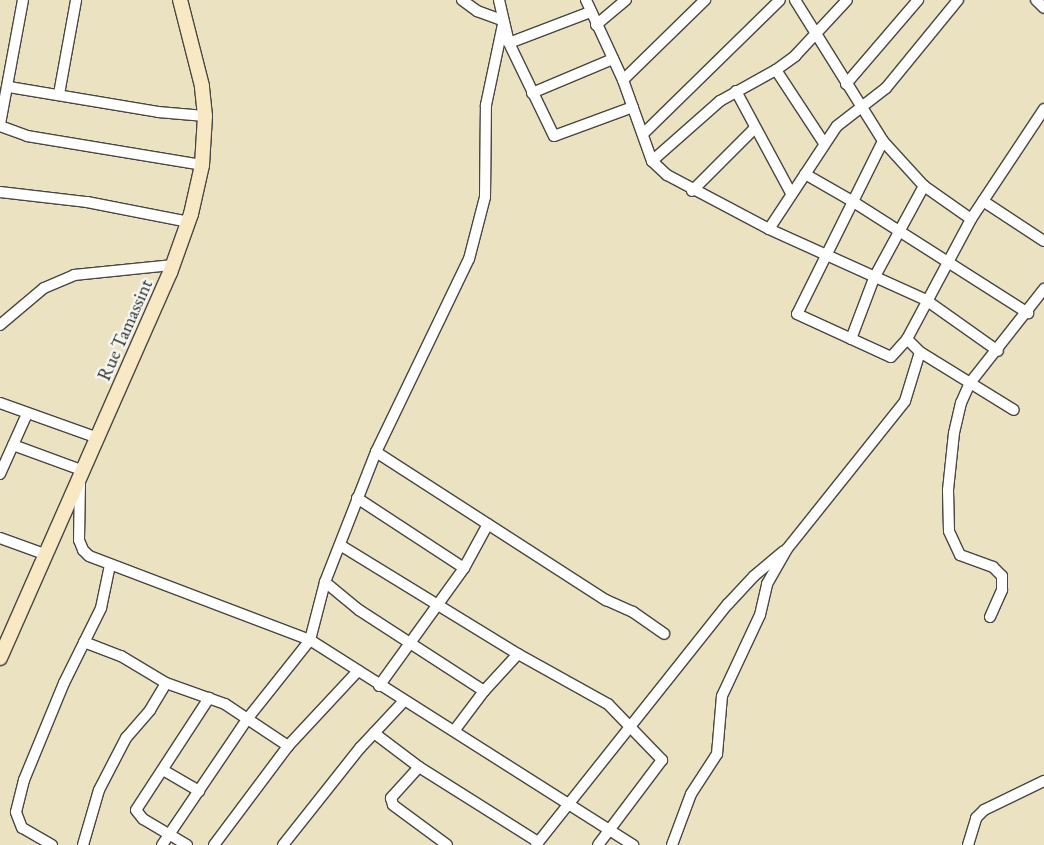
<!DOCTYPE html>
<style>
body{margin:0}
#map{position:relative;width:1044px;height:845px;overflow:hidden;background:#ebe2c2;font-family:"EB Garamond",serif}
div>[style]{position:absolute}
.roads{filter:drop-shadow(1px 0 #484642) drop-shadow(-1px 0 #484642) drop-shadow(0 1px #484642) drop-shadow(0 -1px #484642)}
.minor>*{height:10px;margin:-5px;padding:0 5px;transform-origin:5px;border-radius:5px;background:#fff}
.secondary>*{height:14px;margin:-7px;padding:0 7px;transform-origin:7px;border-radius:7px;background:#f8e8c3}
span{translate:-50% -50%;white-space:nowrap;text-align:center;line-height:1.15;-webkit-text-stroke:5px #f6f6f2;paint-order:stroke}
.street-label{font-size:19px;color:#2b2b2b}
</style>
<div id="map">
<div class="roads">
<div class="minor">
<i style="left:462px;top:0;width:19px;rotate:36deg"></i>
<i style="left:477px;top:11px;width:27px;rotate:20deg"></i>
<i style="left:499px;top:0;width:44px;rotate:76.9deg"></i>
<i style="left:509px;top:43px;width:103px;rotate:64.2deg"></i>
<i style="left:554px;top:136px;width:84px;rotate:-20.2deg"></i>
<i style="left:586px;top:0;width:88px;rotate:65.2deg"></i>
<i style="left:623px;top:80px;width:86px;rotate:70.3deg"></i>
<i style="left:652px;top:161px;width:21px;rotate:43deg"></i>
<i style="left:667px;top:175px;width:115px;rotate:27.9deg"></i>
<i style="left:769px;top:229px;width:172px;rotate:24.3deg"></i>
<i style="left:926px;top:300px;width:88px;rotate:35.3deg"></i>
<i style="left:795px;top:0;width:166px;rotate:58deg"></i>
<i style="left:883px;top:141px;width:61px;rotate:47.7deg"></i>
<i style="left:924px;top:186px;width:57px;rotate:35.1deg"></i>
<i style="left:1036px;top:0;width:11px;rotate:45deg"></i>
<i style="left:596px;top:25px;width:39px;rotate:-40deg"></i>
<i style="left:509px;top:43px;width:87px;rotate:-20.9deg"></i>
<i style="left:776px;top:70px;width:87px;rotate:56.7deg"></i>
<i style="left:623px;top:80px;width:115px;rotate:-44.3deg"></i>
<i style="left:846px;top:84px;width:111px;rotate:-49.4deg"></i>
<i style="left:9px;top:87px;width:151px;rotate:9.5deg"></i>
<i style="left:158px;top:112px;width:47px;rotate:4.9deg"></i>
<i style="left:736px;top:91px;width:116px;rotate:61.7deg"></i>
<i style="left:532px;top:93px;width:88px;rotate:-22.8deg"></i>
<i style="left:59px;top:94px;width:96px;rotate:-79.7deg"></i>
<i style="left:0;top:124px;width:126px;rotate:-79.5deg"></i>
<i style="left:0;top:126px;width:29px;rotate:20deg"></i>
<i style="left:27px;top:136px;width:177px;rotate:9.4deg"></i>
<i style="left:644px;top:133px;width:190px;rotate:-44.4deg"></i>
<i style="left:883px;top:141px;width:193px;rotate:116.4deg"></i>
<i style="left:797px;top:314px;width:103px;rotate:24.6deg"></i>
<i style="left:891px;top:357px;width:24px;rotate:-48deg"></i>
<i style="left:907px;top:339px;width:136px;rotate:-61.9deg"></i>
<i style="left:971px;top:219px;width:132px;rotate:-56.4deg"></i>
<i style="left:652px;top:161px;width:91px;rotate:-41.4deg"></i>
<i style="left:720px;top:101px;width:64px;rotate:-29deg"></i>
<i style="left:776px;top:70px;width:24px;rotate:-36deg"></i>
<i style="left:795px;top:56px;width:76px;rotate:-47.1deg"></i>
<i style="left:805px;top:174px;width:54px;rotate:29.9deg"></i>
<i style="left:852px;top:201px;width:209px;rotate:32.5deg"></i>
<i style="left:692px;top:191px;width:89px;rotate:-45deg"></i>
<i style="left:0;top:192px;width:88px;rotate:6.6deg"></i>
<i style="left:87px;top:202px;width:104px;rotate:11.1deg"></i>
<i style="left:983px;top:201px;width:73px;rotate:33.3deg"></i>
<i style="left:769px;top:229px;width:123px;rotate:-56.6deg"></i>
<i style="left:837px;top:126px;width:62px;rotate:-37.8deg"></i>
<i style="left:886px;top:88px;width:114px;rotate:-50.7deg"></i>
<i style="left:0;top:325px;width:57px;rotate:-40.1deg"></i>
<i style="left:44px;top:288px;width:33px;rotate:-23deg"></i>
<i style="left:74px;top:275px;width:100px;rotate:-5.8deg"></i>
<i style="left:851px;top:339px;width:65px;rotate:-69.3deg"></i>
<i style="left:874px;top:278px;width:105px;rotate:-61.5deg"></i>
<i style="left:907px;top:339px;width:18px;rotate:45deg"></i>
<i style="left:920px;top:352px;width:110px;rotate:31.7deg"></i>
<i style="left:0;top:403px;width:104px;rotate:19.7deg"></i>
<i style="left:13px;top:445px;width:76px;rotate:20.1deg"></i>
<i style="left:376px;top:452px;width:274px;rotate:32.8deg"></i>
<i style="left:606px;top:600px;width:30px;rotate:24deg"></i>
<i style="left:633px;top:612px;width:38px;rotate:35deg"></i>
<i style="left:0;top:474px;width:66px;rotate:-65.8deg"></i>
<i style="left:80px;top:482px;width:58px;rotate:91deg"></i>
<i style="left:79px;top:540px;width:11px;rotate:68deg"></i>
<i style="left:83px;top:550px;width:8px;rotate:45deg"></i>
<i style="left:89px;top:556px;width:236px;rotate:20.8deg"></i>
<i style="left:310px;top:640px;width:383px;rotate:32.4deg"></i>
<i style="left:357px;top:498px;width:128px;rotate:33.2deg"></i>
<i style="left:0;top:538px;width:50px;rotate:19.9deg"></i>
<i style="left:340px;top:545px;width:209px;rotate:31.5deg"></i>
<i style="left:518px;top:654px;width:103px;rotate:29.1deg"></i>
<i style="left:608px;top:704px;width:78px;rotate:46deg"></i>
<i style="left:662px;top:760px;width:106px;rotate:127deg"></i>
<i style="left:325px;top:582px;width:44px;rotate:39.5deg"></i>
<i style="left:359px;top:610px;width:149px;rotate:32.9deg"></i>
<i style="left:990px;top:617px;width:30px;rotate:-66deg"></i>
<i style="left:1002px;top:590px;width:14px;rotate:-90deg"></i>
<i style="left:1002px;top:576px;width:13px;rotate:-135deg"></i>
<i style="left:993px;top:567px;width:35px;rotate:-160deg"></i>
<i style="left:960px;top:555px;width:26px;rotate:-115deg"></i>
<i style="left:949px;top:531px;width:41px;rotate:-91.4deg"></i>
<i style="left:948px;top:490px;width:57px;rotate:-84deg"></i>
<i style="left:954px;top:433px;width:31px;rotate:-77deg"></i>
<i style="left:961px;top:403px;width:22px;rotate:-66deg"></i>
<i style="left:970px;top:383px;width:120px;rotate:-51.8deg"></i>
<i style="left:84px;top:642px;width:40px;rotate:21deg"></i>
<i style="left:121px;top:656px;width:52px;rotate:31deg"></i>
<i style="left:166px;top:683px;width:63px;rotate:19.6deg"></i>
<i style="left:225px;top:704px;width:76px;rotate:33.7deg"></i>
<i style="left:379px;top:686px;width:145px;rotate:-54.2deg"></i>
<i style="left:464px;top:568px;width:50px;rotate:-61.4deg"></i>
<i style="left:454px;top:731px;width:50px;rotate:-53.1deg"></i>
<i style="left:484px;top:691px;width:50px;rotate:-47.4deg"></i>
<i style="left:374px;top:733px;width:56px;rotate:37.1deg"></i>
<i style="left:419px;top:767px;width:141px;rotate:32.2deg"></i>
<i style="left:419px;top:767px;width:42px;rotate:132.1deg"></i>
<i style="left:391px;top:798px;width:7px;rotate:74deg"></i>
<i style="left:393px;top:805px;width:67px;rotate:36.5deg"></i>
<i style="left:163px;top:770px;width:42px;rotate:30.3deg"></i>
<i style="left:52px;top:845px;width:34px;rotate:-150deg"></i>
<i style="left:22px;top:828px;width:17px;rotate:-111deg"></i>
<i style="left:16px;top:812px;width:33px;rotate:-76deg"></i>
<i style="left:24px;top:780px;width:105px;rotate:-67.6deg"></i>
<i style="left:64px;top:683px;width:84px;rotate:-63.7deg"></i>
<i style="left:101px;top:608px;width:44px;rotate:-78.2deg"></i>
<i style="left:83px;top:845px;width:57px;rotate:-73.8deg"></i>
<i style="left:99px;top:790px;width:59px;rotate:-62.6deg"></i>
<i style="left:126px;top:738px;width:37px;rotate:-49deg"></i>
<i style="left:150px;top:710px;width:31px;rotate:-59deg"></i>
<i style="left:162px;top:845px;width:153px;rotate:-55.9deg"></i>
<i style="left:248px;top:718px;width:100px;rotate:-51.5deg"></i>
<i style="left:310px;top:640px;width:60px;rotate:-75.5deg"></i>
<i style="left:325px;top:582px;width:140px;rotate:-68.6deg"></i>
<i style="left:376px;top:452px;width:214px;rotate:-64.3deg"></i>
<i style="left:469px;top:259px;width:64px;rotate:-75.5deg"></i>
<i style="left:485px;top:197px;width:92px;rotate:-89.4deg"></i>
<i style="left:486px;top:105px;width:83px;rotate:-78.1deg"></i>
<i style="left:187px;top:845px;width:51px;rotate:-149.4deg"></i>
<i style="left:143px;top:819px;width:11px;rotate:-128deg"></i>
<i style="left:136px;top:810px;width:134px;rotate:-56.9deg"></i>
<i style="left:214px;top:845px;width:124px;rotate:-53.2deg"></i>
<i style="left:288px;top:746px;width:103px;rotate:-47deg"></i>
<i style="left:283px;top:845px;width:124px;rotate:-51.6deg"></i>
<i style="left:360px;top:748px;width:64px;rotate:-46.9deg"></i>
<i style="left:536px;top:845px;width:308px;rotate:-51.5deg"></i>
<i style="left:728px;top:604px;width:38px;rotate:-47deg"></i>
<i style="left:754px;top:576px;width:38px;rotate:-40deg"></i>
<i style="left:672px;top:845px;width:54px;rotate:-69.6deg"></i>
<i style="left:691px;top:794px;width:48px;rotate:-57deg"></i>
<i style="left:717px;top:754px;width:58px;rotate:-85.1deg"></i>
<i style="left:722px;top:696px;width:89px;rotate:-64.9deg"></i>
<i style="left:760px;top:615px;width:32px;rotate:-77deg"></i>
<i style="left:767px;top:584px;width:40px;rotate:-60.3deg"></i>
<i style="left:787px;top:549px;width:189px;rotate:-51.4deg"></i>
<i style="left:905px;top:401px;width:51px;rotate:-73deg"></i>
<i style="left:968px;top:845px;width:28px;rotate:-73deg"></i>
<i style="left:976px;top:818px;width:11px;rotate:-45deg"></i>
<i style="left:984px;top:810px;width:67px;rotate:-25.8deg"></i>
</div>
<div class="secondary">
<i style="left:0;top:658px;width:421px;rotate:-66.2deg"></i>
<i style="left:170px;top:273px;width:63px;rotate:-70.4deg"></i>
<i style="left:191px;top:214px;width:50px;rotate:-77.3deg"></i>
<i style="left:202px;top:165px;width:49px;rotate:-86.5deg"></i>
<i style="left:205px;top:116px;width:30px;rotate:-96deg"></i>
<i style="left:202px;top:86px;width:89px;rotate:-104.3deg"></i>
</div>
</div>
<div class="street-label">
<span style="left:125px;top:330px;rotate:-66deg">Rue Tamassint</span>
</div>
</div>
